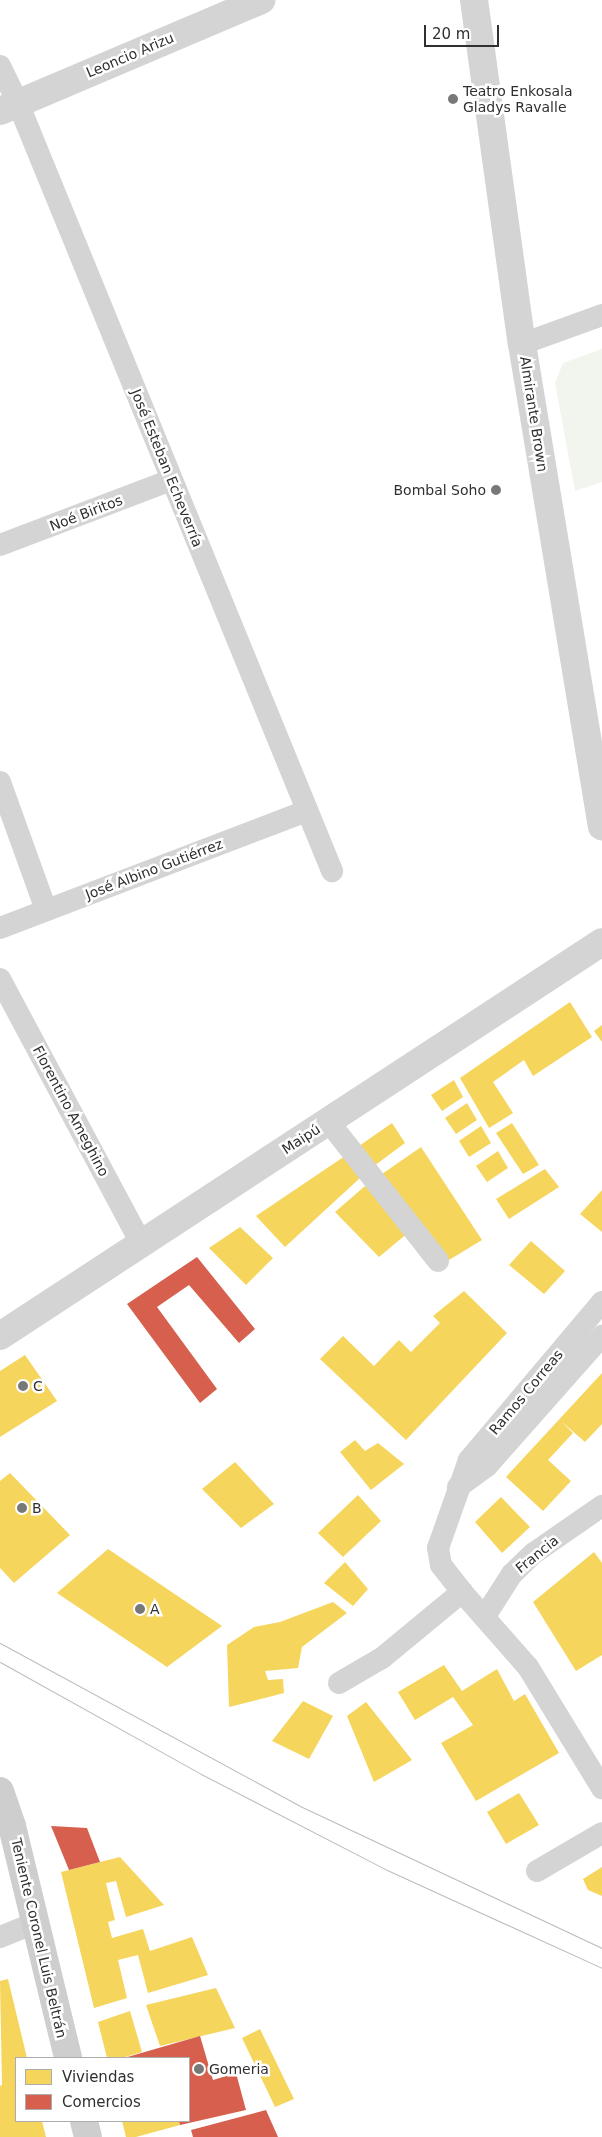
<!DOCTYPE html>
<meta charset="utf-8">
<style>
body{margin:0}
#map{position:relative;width:602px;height:2137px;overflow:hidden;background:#fff;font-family:"DejaVu Sans",sans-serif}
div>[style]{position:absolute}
.green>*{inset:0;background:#f1f5ed}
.homes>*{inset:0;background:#f6d55c}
.shops>*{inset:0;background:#d6604d}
.minor>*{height:22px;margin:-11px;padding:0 11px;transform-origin:11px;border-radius:11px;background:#d4d4d4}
.tertiary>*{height:28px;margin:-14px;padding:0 14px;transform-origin:14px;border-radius:14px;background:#d4d4d4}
.secondary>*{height:28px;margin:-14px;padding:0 14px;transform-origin:14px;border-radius:14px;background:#cecece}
.tram>*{height:1px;margin:-0.5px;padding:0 0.5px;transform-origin:0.5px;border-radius:0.5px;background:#bcbcbc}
.dots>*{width:14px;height:14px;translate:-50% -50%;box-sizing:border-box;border:2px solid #fff;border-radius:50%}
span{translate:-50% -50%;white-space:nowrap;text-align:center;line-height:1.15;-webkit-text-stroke:5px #fff;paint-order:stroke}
.street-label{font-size:14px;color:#303030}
.poi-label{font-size:14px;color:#303030}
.left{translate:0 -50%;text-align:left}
.right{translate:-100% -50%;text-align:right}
.legend{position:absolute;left:15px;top:2057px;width:175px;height:65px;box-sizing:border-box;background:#fff;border:1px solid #acacac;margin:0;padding:6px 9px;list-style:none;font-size:15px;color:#303030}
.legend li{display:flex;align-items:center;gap:10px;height:25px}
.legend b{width:25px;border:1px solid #acacac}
.scale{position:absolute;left:424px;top:25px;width:75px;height:22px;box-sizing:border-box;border:2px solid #303030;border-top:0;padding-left:6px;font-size:15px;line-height:18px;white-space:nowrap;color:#303030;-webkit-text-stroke:4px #fff;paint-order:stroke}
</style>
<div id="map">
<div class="green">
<i style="clip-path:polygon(602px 349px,602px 482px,575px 491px,555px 383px,563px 363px)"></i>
</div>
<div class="homes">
<i style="clip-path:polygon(570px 1002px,592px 1037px,533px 1076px,524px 1060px,493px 1082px,513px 1113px,489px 1128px,460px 1078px)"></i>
<i style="clip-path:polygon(602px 1025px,602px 1042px,594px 1031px)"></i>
<i style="clip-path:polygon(454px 1080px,463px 1097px,442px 1111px,431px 1095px)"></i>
<i style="clip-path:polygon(467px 1103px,477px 1120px,456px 1134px,445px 1118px)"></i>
<i style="clip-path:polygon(392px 1123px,405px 1143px,374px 1166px,359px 1146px)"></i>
<i style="clip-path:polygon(512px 1123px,539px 1165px,523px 1174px,496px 1133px)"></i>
<i style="clip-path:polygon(481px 1126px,491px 1143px,469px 1157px,459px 1141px)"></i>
<i style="clip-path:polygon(421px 1147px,482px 1240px,449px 1260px,382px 1174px)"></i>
<i style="clip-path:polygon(498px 1151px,508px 1168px,487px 1182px,476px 1166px)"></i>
<i style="clip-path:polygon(345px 1156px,360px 1178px,285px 1247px,256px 1216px)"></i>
<i style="clip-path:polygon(545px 1169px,559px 1187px,509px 1219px,496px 1199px)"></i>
<i style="clip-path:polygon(365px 1186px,409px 1232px,379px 1257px,335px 1212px)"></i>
<i style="clip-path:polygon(602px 1190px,602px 1232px,580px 1214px)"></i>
<i style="clip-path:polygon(240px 1227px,273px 1258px,246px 1285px,209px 1248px)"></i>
<i style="clip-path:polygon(531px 1241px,565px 1271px,544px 1294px,509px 1265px)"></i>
<i style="clip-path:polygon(464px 1291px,507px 1333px,406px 1440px,320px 1359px,343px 1336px,374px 1366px,399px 1340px,411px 1352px,440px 1323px,433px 1316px)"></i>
<i style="clip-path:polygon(25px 1355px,57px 1401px,0 1437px,0 1371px)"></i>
<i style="clip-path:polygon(602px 1373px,602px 1424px,585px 1442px,562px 1422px,573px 1433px,548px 1460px,571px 1481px,543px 1511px,506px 1477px)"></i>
<i style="clip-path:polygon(355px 1440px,365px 1451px,378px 1443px,404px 1464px,371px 1490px,340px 1452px)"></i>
<i style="clip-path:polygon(235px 1462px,274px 1504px,241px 1528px,202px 1489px)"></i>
<i style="clip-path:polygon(10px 1473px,70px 1535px,14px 1583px,0 1568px,0 1481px)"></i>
<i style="clip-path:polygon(358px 1495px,381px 1521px,343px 1557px,318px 1533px)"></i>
<i style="clip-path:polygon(501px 1497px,530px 1527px,502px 1553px,475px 1522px)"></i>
<i style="clip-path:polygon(108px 1549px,222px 1626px,167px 1667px,57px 1593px)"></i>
<i style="clip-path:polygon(594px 1552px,602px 1563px,602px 1655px,576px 1671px,533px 1602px)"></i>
<i style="clip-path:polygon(345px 1562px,368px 1589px,353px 1606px,324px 1583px)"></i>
<i style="clip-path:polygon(333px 1602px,347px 1613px,302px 1647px,298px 1668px,265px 1671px,268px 1680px,283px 1679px,284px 1693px,229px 1707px,227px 1645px,254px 1627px,280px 1622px)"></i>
<i style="clip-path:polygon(444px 1665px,462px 1691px,497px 1669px,514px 1701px,525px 1694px,559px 1753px,476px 1801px,441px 1743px,473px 1725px,453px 1697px,415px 1720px,398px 1692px)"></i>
<i style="clip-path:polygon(303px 1701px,333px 1716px,309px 1759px,272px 1741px)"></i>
<i style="clip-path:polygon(366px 1702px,412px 1760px,374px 1782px,347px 1716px)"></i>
<i style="clip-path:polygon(519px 1793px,539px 1825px,506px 1844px,487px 1812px)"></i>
<i style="clip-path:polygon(120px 1857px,164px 1905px,126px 1917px,116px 1881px,106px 1883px,115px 1920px,108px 1922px,112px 1938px,143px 1929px,150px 1951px,192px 1937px,208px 1975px,148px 1993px,138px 1955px,118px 1960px,127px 1998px,94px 2008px,61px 1872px)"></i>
<i style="clip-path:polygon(602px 1867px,602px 1896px,588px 1890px,583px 1879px)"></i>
<i style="clip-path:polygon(8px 1979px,27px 2058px,16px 2058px,16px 2121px,42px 2121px,46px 2137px,0 2137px,0 2086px,2px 2085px,0 1981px)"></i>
<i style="clip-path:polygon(216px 1988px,235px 2028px,160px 2046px,146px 2005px)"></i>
<i style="clip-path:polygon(130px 2011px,142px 2052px,122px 2058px,107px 2058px,98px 2022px)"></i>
<i style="clip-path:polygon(260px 2029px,294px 2099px,275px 2107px,242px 2038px)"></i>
<i style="clip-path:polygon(122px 2121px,179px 2121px,180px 2125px,136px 2137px,126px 2137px)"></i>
</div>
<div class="shops">
<i style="clip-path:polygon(197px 1257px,255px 1329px,239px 1343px,189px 1285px,157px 1307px,217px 1389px,200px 1403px,127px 1304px)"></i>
<i style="clip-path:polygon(51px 1826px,87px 1828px,100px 1862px,69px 1870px)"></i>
<i style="clip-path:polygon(200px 2036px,213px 2080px,236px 2073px,246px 2110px,180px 2125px,179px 2121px,189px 2121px,189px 2058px,124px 2058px)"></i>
<i style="clip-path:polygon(266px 2110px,278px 2137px,193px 2137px,191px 2130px)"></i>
</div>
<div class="minor">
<i style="left:0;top:66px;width:41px;rotate:64.1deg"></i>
<i style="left:18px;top:103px;width:830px;rotate:67.76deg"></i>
<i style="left:522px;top:344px;width:85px;rotate:-19.9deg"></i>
<i style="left:0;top:545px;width:183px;rotate:-20.8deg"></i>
<i style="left:0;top:782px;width:136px;rotate:70.2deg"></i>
<i style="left:0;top:928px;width:329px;rotate:-20.9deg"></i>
<i style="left:0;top:979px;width:299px;rotate:61.9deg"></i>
<i style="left:328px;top:1121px;width:178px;rotate:51.8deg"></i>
<i style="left:602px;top:1302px;width:207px;rotate:130.1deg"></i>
<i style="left:469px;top:1460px;width:93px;rotate:109.4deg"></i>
<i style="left:438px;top:1548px;width:17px;rotate:80deg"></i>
<i style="left:441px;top:1565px;width:34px;rotate:52deg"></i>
<i style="left:462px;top:1592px;width:100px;rotate:48.7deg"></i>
<i style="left:528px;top:1667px;width:142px;rotate:58.6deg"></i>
<i style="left:458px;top:1487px;width:36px;rotate:-36deg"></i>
<i style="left:487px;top:1466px;width:174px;rotate:-48.5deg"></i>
<i style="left:485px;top:1616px;width:50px;rotate:-57.3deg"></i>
<i style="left:512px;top:1574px;width:30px;rotate:-44deg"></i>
<i style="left:534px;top:1553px;width:83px;rotate:-34.7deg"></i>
<i style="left:339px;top:1683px;width:50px;rotate:-30.2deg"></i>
<i style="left:382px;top:1658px;width:104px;rotate:-39.5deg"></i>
<i style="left:537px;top:1871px;width:75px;rotate:-30.3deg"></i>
<i style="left:0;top:1937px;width:38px;rotate:-22deg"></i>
</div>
<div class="tertiary">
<i style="left:474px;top:0;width:347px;rotate:82.1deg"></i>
<i style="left:522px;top:344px;width:489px;rotate:80.6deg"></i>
<i style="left:0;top:111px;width:284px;rotate:-23deg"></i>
<i style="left:0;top:1336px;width:719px;rotate:-33.2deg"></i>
</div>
<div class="secondary">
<i style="left:0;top:1791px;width:37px;rotate:71deg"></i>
<i style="left:12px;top:1826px;width:239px;rotate:76.4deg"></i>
<i style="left:84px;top:2121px;width:16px;rotate:76deg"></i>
</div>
<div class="tram">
<i style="left:0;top:1643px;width:341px;rotate:28.5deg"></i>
<i style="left:300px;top:1806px;width:334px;rotate:25.2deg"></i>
<i style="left:0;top:1662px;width:230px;rotate:29.1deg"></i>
<i style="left:201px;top:1774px;width:209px;rotate:27.3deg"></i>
<i style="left:387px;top:1870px;width:236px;rotate:24.5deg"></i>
</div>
<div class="dots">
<i style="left:453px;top:99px;background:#787878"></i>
<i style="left:496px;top:490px;background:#787878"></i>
<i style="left:23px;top:1386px;background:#787878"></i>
<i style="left:22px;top:1508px;background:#787878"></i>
<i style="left:140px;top:1609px;background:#787878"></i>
<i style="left:199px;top:2069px;background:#787878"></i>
</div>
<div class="street-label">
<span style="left:130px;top:55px;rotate:-23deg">Leoncio Arizu</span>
<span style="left:534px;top:414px;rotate:81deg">Almirante Brown</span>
<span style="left:167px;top:468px;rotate:68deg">José Esteban Echeverría</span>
<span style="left:86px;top:513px;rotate:-21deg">Noé Biritos</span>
<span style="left:154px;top:869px;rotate:-21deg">José Albino Gutiérrez</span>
<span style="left:71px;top:1111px;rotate:62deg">Florentino Ameghino</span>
<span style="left:301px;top:1139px;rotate:-33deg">Maipú</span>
<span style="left:526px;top:1392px;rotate:-50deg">Ramos Correas</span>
<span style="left:537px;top:1554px;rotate:-39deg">Francia</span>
<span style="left:39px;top:1938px;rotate:77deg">Teniente Coronel Luis Beltrán</span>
</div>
<div class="poi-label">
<span class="left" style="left:463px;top:99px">Teatro Enkosala<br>Gladys Ravalle</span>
<span class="right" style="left:486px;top:490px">Bombal Soho</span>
<span class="left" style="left:33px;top:1386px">C</span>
<span class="left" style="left:32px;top:1508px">B</span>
<span class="left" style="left:150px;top:1609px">A</span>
<span class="left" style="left:209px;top:2069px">Gomeria</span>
</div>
<ul class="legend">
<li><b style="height:14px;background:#f6d55c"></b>Viviendas</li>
<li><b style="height:14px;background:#d6604d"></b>Comercios</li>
</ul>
<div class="scale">20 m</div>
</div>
